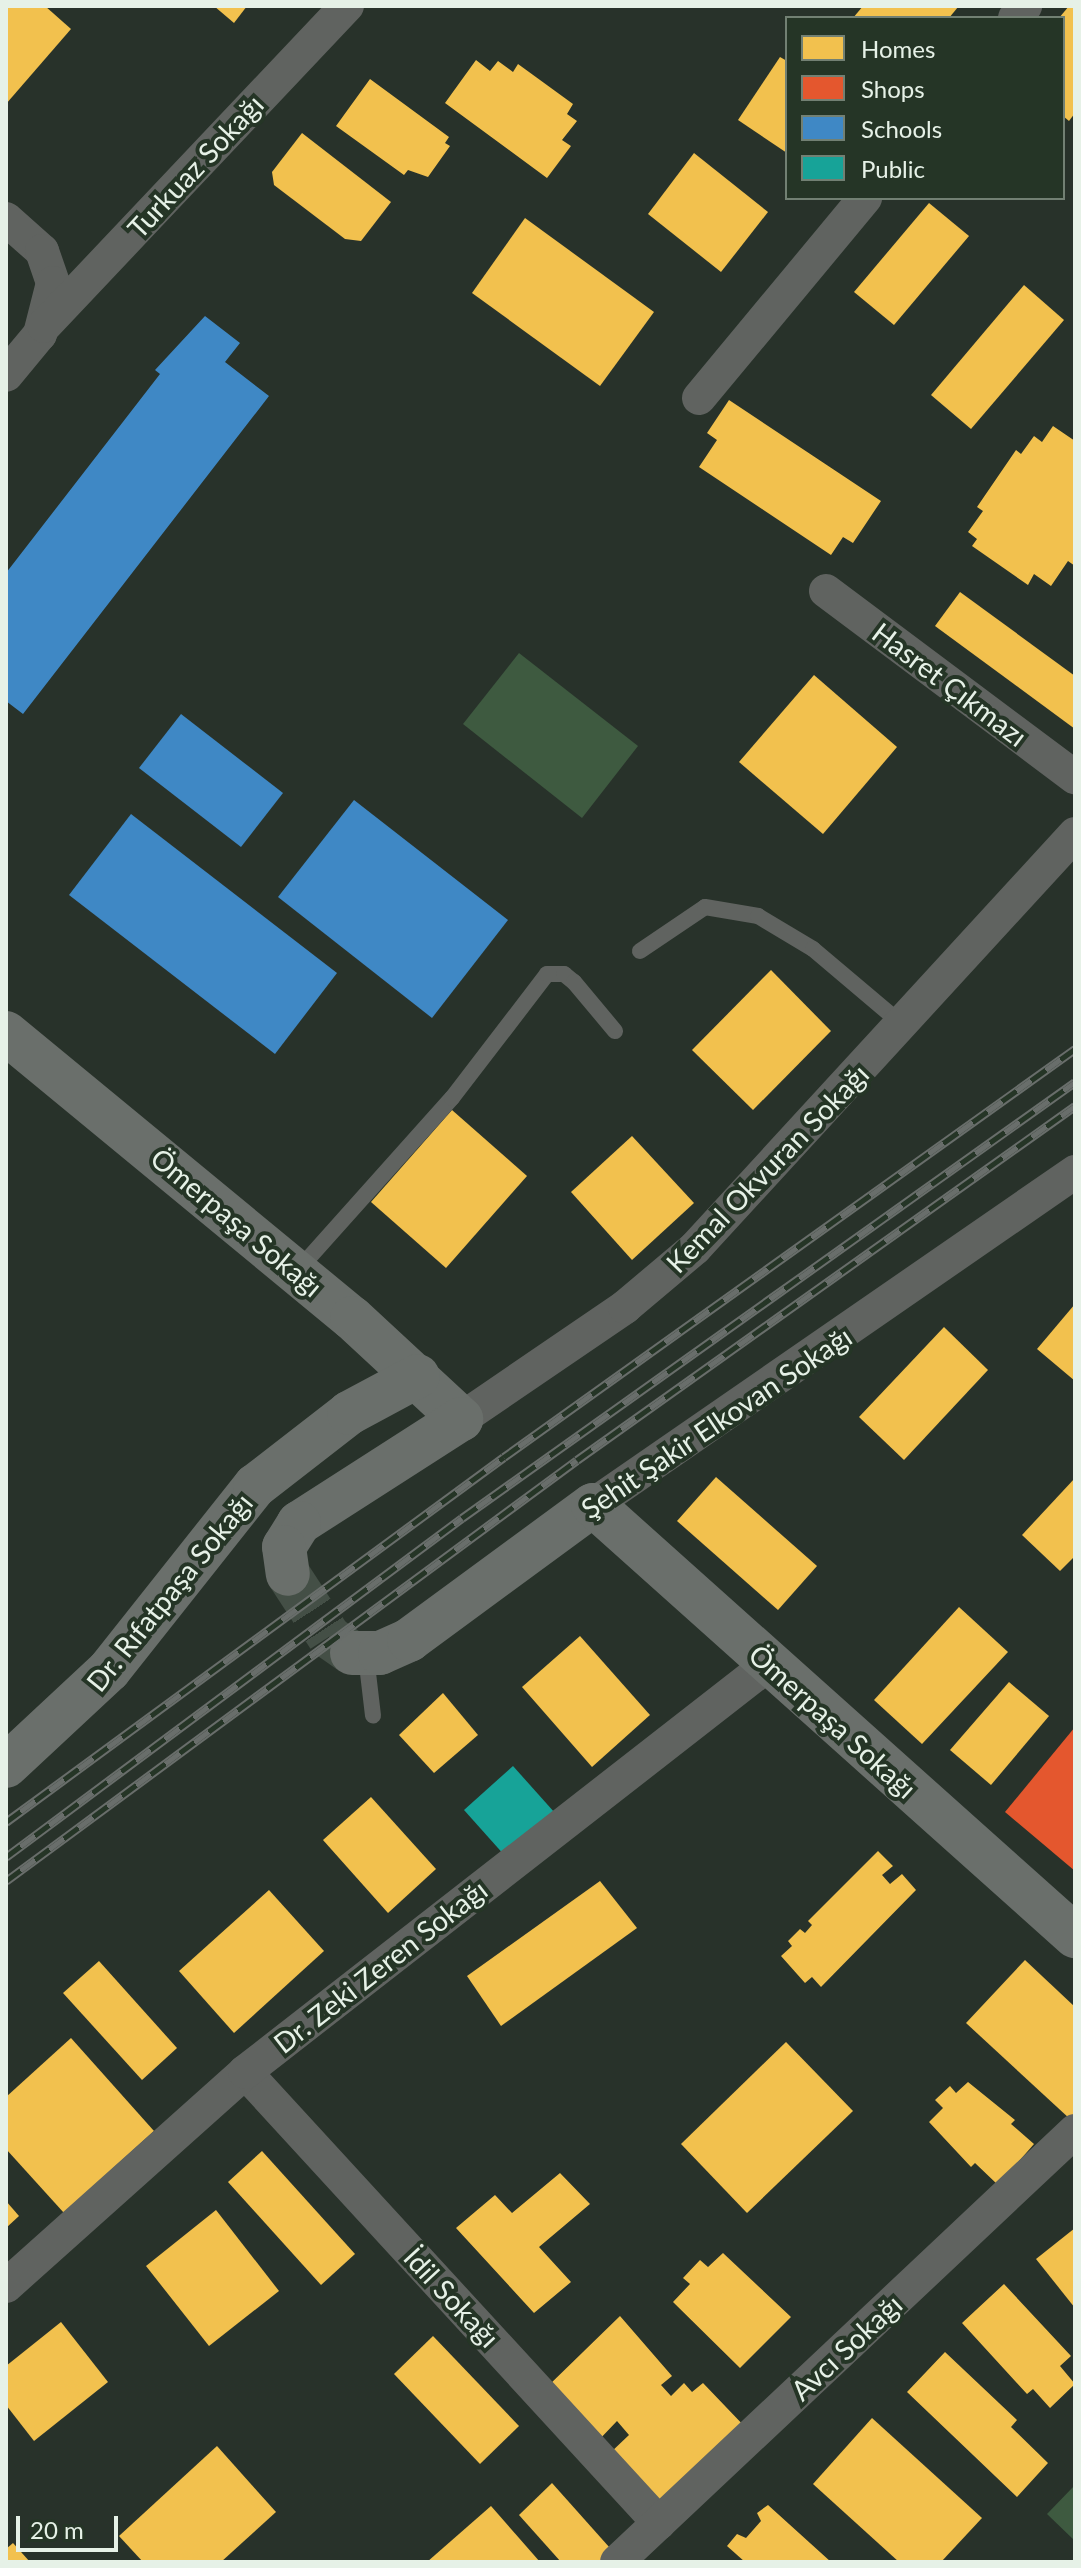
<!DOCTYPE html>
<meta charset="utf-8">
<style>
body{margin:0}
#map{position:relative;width:1081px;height:2568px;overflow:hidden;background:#28322a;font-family:Lato,sans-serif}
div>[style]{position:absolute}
.green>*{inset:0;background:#3e5a40}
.homes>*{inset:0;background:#f2c14e}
.shops>*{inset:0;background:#e4572e}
.schools>*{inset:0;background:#3f88c5}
.public>*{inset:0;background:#17a398}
.secondary-tunnel>*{height:44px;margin-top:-22px;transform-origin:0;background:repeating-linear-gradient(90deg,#444f46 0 44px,transparent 0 66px)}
.lane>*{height:16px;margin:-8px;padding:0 8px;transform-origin:8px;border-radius:8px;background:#606360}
.street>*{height:34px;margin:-17px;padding:0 17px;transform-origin:17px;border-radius:17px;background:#606360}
.secondary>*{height:44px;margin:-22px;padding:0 22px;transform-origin:22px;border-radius:22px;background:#6a6f6b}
.rail>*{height:9px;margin-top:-4.5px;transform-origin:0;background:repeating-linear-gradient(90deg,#253526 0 18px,#696e6b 0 36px);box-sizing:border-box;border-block:2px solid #696e6b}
span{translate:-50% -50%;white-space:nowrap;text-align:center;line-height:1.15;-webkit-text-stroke:8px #253526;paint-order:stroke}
.street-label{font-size:28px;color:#e6f1e7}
.frame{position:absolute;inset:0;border:8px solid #e6f1e7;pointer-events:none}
.legend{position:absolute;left:785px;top:16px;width:280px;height:184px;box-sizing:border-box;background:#253526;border:2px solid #728073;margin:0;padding:10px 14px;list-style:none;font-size:24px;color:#e6f1e7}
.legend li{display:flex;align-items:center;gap:16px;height:40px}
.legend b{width:40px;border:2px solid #728073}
.scale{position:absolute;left:16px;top:2516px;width:102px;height:36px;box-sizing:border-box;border:4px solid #e6f1e7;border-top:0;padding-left:10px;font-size:24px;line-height:28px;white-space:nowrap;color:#e6f1e7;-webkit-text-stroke:6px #253526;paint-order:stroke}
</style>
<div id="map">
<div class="green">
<i style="clip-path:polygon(519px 653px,638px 746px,582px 818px,463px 724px)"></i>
<i style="clip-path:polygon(1075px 2485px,1075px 2541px,1047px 2514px)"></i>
</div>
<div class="homes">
<i style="clip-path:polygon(6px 6px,45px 6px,71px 29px,6px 104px)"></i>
<i style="clip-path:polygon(214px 6px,247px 6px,234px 23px)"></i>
<i style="clip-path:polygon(863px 6px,956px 6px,958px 7px,949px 18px,853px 18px)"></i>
<i style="clip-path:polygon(1069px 6px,1075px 6px,1075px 113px,1069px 121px,1063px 116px,1059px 18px)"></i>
<i style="clip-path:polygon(780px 57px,787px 61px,787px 153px,738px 120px)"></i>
<i style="clip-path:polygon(476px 60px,490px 71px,498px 61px,513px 72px,518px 64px,573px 104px,567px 114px,577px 121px,562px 140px,571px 146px,547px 178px,445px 103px)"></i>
<i style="clip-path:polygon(370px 79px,449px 137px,445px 143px,450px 146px,428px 177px,408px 170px,404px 175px,336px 126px)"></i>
<i style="clip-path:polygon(302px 133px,391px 202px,361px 241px,345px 239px,274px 185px,272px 172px)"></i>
<i style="clip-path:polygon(694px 153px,768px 212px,721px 272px,648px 214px)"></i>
<i style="clip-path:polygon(929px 203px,969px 236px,894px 325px,854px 292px)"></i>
<i style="clip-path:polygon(525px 218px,654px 312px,600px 386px,472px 293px)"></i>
<i style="clip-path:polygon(1024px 285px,1064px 320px,971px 429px,931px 395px)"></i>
<i style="clip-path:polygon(729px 400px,881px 501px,853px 543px,843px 537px,831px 555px,699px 467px,717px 440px,707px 433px)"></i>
<i style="clip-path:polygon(1053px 426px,1075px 441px,1075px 566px,1068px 561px,1051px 586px,1034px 574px,1028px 585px,972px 546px,977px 539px,968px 532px,983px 511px,977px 507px,1016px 450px,1021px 454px,1034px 436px,1042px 442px)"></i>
<i style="clip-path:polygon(960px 592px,1075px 676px,1075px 729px,935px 626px)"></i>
<i style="clip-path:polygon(814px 675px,897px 747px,823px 834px,739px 762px)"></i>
<i style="clip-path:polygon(771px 970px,831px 1031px,753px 1110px,692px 1050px)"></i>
<i style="clip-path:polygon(452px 1110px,527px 1176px,446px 1268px,371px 1202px)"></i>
<i style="clip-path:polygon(632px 1136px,694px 1203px,632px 1260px,571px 1192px)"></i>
<i style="clip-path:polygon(1075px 1304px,1075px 1381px,1037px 1349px)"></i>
<i style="clip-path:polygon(944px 1327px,988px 1370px,904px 1460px,859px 1417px)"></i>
<i style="clip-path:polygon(716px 1477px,817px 1566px,778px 1610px,677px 1521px)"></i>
<i style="clip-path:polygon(1075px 1478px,1075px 1556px,1060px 1571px,1022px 1535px)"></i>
<i style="clip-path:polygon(959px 1607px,1008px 1652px,922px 1744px,874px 1700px)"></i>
<i style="clip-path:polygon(580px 1636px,650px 1715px,592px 1767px,522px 1687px)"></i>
<i style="clip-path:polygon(1009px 1682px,1049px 1716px,991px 1785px,950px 1750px)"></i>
<i style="clip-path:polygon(443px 1693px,478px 1735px,434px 1773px,399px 1735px)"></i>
<i style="clip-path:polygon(371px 1797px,436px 1869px,388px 1913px,323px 1840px)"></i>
<i style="clip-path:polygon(878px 1851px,893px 1866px,882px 1875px,890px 1884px,902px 1874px,916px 1890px,821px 1987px,812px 1977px,805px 1983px,781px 1956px,792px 1946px,788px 1941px,800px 1929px,805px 1933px,812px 1925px,808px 1921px)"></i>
<i style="clip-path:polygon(600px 1881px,637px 1928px,501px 2026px,467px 1976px)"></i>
<i style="clip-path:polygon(269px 1890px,324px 1951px,234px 2033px,179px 1971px)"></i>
<i style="clip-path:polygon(1025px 1960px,1075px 2007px,1075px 2114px,1070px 2119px,966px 2023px)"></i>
<i style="clip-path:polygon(99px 1961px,177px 2048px,142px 2080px,63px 1993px)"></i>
<i style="clip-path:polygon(71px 2038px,154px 2131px,64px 2213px,6px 2149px,6px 2097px)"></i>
<i style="clip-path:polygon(786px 2042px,853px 2111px,747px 2213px,681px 2144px)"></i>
<i style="clip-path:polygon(968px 2082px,1015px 2120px,1011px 2124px,1034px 2144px,998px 2185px,975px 2163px,971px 2167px,929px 2122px,943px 2108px,935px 2100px,950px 2086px,956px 2093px)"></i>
<i style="clip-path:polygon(262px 2151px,355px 2254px,321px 2285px,228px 2182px)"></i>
<i style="clip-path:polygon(560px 2173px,590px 2204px,539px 2247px,571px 2282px,534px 2313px,456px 2228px,495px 2195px,512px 2213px)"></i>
<i style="clip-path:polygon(6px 2201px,19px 2216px,6px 2228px)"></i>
<i style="clip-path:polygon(216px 2210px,279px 2291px,209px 2346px,146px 2266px)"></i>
<i style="clip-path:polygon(1075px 2228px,1075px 2308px,1036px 2259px)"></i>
<i style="clip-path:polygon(723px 2253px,791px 2317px,740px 2368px,673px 2302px,690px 2284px,683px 2278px,700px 2260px,708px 2267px)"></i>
<i style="clip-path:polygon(1004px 2284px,1071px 2356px,1060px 2366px,1075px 2384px,1050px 2408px,1033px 2389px,1027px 2394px,962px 2323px)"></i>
<i style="clip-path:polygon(620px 2316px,672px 2376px,661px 2385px,671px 2396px,684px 2383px,692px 2392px,703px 2383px,748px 2430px,661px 2515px,609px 2454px,629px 2435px,617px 2421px,596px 2443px,546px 2388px)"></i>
<i style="clip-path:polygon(61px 2322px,108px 2382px,34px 2441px,6px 2405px,6px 2366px)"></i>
<i style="clip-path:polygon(433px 2336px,519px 2426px,480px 2464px,394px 2374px)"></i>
<i style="clip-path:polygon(945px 2352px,1017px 2420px,1011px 2427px,1048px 2463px,1017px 2497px,907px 2392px)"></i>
<i style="clip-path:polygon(872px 2418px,982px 2518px,941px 2562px,899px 2562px,813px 2484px)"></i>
<i style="clip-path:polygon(217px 2446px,276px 2512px,221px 2562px,143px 2562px,119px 2536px)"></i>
<i style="clip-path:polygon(552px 2483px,618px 2557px,612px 2562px,561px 2562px,519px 2515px)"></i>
<i style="clip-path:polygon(768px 2505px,831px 2562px,745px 2562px,727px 2546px,737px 2534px,746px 2538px,761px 2521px,757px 2513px)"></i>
<i style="clip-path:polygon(491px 2506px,540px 2562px,427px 2562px)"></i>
<i style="clip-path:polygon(13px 2543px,30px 2562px,6px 2562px,6px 2549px)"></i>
</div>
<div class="shops">
<i style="clip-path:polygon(1075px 1727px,1075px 1871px,1005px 1812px)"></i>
</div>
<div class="schools">
<i style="clip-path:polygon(205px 316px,240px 343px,225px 362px,269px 396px,23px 714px,6px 701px,6px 573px,160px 374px,155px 370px)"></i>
<i style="clip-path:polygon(181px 714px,283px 793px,241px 847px,139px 768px)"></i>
<i style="clip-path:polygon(354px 800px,508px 920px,432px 1018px,278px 897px)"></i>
<i style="clip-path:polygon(131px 814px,337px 973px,275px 1054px,69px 895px)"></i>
</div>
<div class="public">
<i style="clip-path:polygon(513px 1766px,555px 1813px,506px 1857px,464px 1810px)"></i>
</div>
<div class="secondary-tunnel">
<i style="left:288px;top:1574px;width:75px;rotate:56.9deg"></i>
<i style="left:329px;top:1637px;width:28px;rotate:35deg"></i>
</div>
<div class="lane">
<i style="left:640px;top:951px;width:78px;rotate:-34.1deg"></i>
<i style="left:705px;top:907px;width:54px;rotate:9.6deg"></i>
<i style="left:758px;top:916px;width:64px;rotate:31deg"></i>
<i style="left:813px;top:949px;width:118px;rotate:40.2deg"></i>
<i style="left:298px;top:1270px;width:231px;rotate:-48.2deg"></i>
<i style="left:452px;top:1098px;width:156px;rotate:-52.5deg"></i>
<i style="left:547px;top:974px;width:17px"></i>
<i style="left:564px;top:974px;width:13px;rotate:39deg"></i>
<i style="left:574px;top:982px;width:64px;rotate:50.1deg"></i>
<i style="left:366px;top:1656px;width:60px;rotate:83.3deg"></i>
</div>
<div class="street">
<i style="left:1015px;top:18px;width:16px;rotate:-50deg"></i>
<i style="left:6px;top:219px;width:48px;rotate:41.6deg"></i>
<i style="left:42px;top:251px;width:34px;rotate:71deg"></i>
<i style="left:53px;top:283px;width:53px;rotate:104.3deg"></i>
<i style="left:40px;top:334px;width:53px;rotate:129.7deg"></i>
<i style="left:44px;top:326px;width:441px;rotate:-46.6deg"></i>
<i style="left:699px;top:398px;width:260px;rotate:-50.3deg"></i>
<i style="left:826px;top:591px;width:311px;rotate:36.8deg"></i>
<i style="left:461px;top:1419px;width:199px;rotate:-34.3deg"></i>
<i style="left:625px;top:1307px;width:92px;rotate:-40.1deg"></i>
<i style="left:695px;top:1248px;width:562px;rotate:-47.45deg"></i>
<i style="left:593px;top:1505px;width:586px;rotate:-34.64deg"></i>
<i style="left:245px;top:2072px;width:612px;rotate:47.45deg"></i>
<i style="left:6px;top:2286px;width:321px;rotate:-41.8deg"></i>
<i style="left:245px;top:2072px;width:664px;rotate:-37.91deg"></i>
<i style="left:617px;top:2562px;width:629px;rotate:-43.26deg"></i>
</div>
<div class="secondary">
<i style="left:6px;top:1033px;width:448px;rotate:39.5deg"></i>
<i style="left:352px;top:1318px;width:149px;rotate:42.8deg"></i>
<i style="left:461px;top:1419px;width:193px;rotate:147.3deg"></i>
<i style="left:299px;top:1523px;width:28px;rotate:122deg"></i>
<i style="left:284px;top:1547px;width:27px;rotate:82deg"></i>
<i style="left:352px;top:1653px;width:28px"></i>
<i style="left:380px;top:1653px;width:32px;rotate:-24deg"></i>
<i style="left:409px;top:1640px;width:228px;rotate:-36.3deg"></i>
<i style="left:593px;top:1505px;width:647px;rotate:41.8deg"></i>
<i style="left:6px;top:1766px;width:141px;rotate:-43deg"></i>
<i style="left:109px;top:1670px;width:235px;rotate:-51.6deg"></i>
<i style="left:255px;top:1486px;width:119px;rotate:-37.8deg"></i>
<i style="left:349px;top:1413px;width:78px;rotate:-28.2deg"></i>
</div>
<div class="rail">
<i style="left:6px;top:1822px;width:617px;rotate:-36.24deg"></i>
<i style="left:504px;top:1457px;width:702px;rotate:-35.55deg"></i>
<i style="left:6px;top:1857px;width:568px;rotate:-36.63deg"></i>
<i style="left:462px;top:1518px;width:752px;rotate:-35.42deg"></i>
<i style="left:6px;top:1881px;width:709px;rotate:-36.4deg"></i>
<i style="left:577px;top:1460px;width:611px;rotate:-35.41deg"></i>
</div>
<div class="street-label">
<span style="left:195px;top:166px;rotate:-47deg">Turkuaz Sokağı</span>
<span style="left:950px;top:684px;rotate:37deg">Hasret Çıkmazı</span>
<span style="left:767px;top:1168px;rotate:-46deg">Kemal Okvuran Sokağı</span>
<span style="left:237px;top:1222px;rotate:40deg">Ömerpaşa Sokağı</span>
<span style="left:716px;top:1422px;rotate:-34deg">Şehit Şakir Elkovan Sokağı</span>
<span style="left:169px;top:1592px;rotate:-51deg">Dr. Rıfatpaşa Sokağı</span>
<span style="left:833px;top:1721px;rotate:42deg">Ömerpaşa Sokağı</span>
<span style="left:380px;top:1966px;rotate:-38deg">Dr. Zeki Zeren Sokağı</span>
<span style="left:452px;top:2297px;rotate:47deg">İdil Sokağı</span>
<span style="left:846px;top:2347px;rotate:-43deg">Avcı Sokağı</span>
</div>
<div class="frame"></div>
<ul class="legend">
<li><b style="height:22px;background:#f2c14e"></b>Homes</li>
<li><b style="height:22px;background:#e4572e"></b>Shops</li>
<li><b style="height:22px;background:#3f88c5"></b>Schools</li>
<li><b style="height:22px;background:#17a398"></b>Public</li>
</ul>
<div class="scale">20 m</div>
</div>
